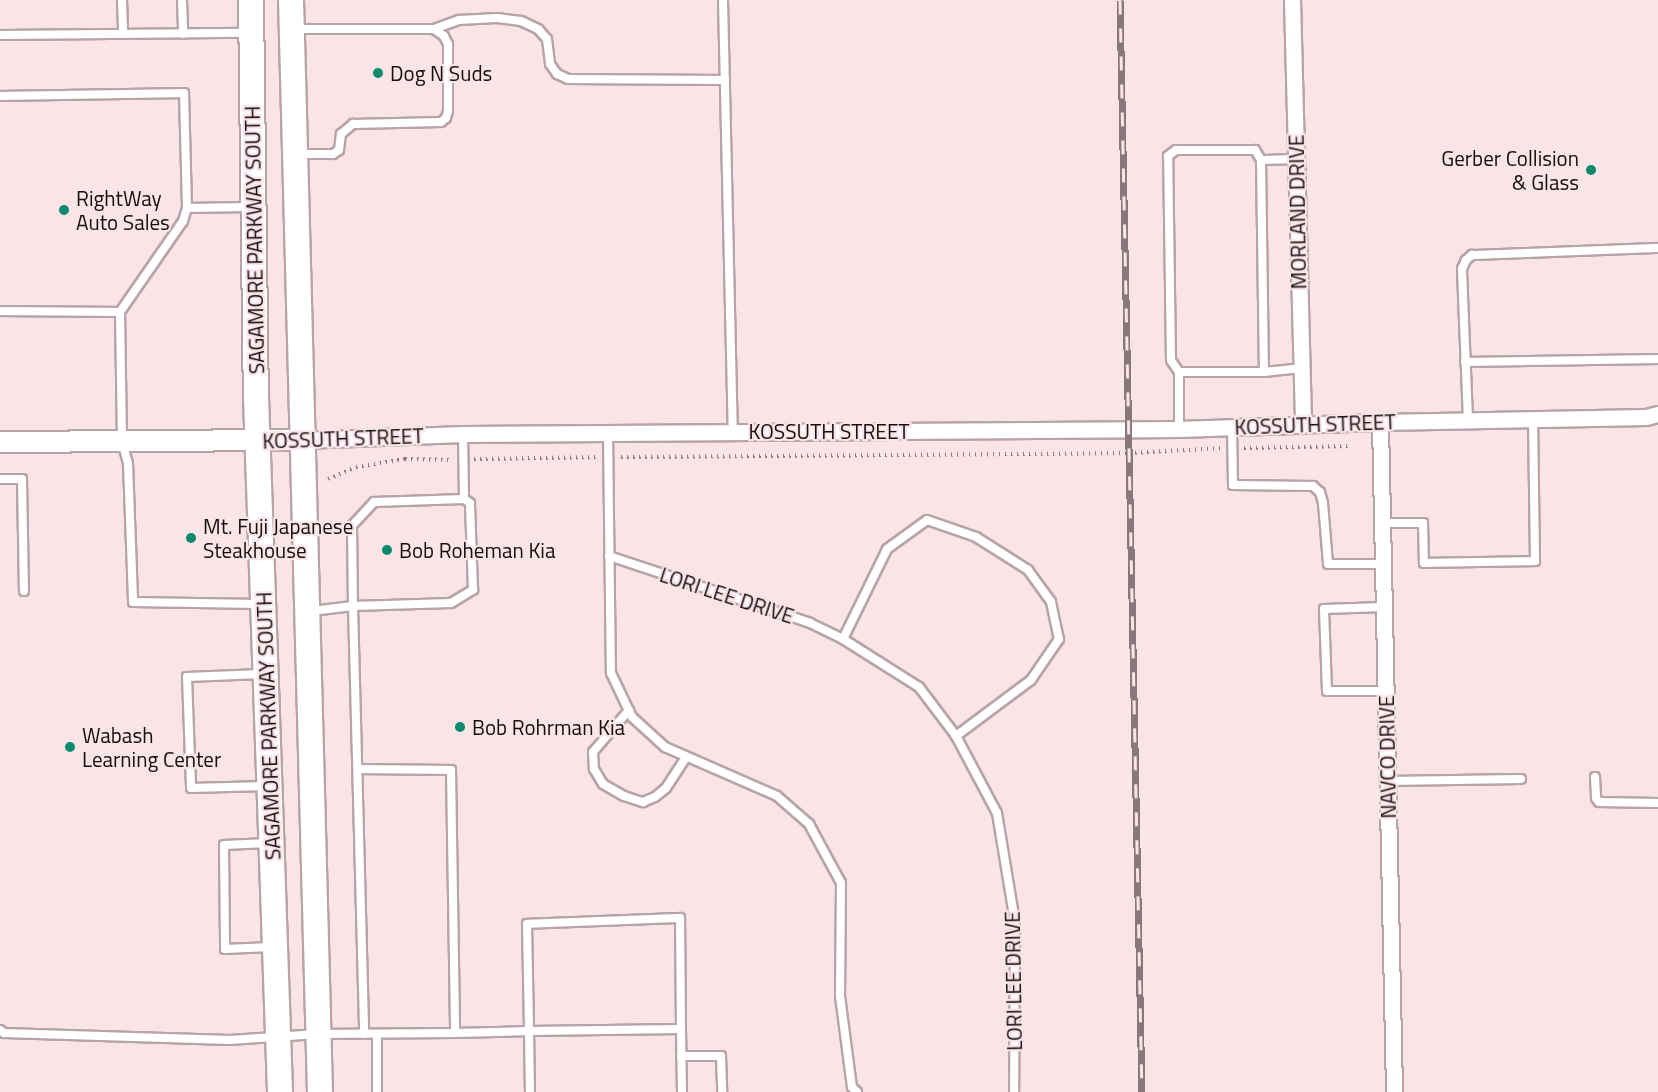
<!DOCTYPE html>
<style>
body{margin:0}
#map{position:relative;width:1658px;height:1092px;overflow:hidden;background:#f9e4e8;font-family:"Titillium Web",sans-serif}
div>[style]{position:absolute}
.path>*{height:4px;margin-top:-2px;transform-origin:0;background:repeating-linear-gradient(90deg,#897b7e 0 1.5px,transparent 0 6px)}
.roads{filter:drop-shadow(2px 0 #b7a4a7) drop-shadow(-2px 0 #b7a4a7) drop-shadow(0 2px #b7a4a7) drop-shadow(0 -2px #b7a4a7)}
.service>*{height:8px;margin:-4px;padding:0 4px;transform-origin:4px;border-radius:4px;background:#fff}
.minor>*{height:15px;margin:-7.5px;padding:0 7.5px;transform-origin:7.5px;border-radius:7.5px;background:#fff}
.tertiary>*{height:20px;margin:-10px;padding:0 10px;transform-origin:10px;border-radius:10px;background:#fff}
.primary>*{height:24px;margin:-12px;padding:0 12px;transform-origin:12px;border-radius:12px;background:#fff}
.rail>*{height:7px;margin-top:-3.5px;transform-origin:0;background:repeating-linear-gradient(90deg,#f9e4e8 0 14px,#86787b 0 28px);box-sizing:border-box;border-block:2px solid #86787b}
.dots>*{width:16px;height:16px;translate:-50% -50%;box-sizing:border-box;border:3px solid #f9e4e8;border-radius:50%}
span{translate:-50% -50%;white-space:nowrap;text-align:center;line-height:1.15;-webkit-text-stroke:4.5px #f9e4e8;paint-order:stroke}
.poi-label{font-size:21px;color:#150f10}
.left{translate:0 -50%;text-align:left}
.right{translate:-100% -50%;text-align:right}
.street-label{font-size:21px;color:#150f10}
</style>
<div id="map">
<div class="path">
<i style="left:1244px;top:448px;width:108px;rotate:-1.1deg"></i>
<i style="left:621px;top:457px;width:508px;rotate:-0.45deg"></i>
<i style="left:1129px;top:453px;width:93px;rotate:-3.1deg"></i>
<i style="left:474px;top:459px;width:124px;rotate:-0.9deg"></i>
<i style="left:328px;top:479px;width:30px;rotate:-23deg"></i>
<i style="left:356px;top:467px;width:50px;rotate:-9.3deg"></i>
<i style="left:405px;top:459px;width:46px;rotate:1.2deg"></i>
</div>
<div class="roads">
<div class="service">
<i style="left:122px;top:0;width:34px;rotate:88deg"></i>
<i style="left:182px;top:0;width:34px;rotate:88deg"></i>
<i style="left:723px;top:0;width:432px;rotate:88.7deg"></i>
<i style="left:296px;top:29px;width:138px"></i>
<i style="left:434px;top:29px;width:27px;rotate:-20deg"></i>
<i style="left:459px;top:20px;width:38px;rotate:-3deg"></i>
<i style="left:497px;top:18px;width:24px;rotate:7deg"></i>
<i style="left:521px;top:21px;width:19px;rotate:25deg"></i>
<i style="left:538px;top:29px;width:13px;rotate:48deg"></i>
<i style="left:547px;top:39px;width:25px;rotate:83deg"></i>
<i style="left:550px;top:64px;width:12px;rotate:55deg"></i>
<i style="left:557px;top:74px;width:12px;rotate:24deg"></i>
<i style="left:568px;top:79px;width:157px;rotate:0.4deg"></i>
<i style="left:0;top:35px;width:250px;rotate:-0.5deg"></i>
<i style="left:0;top:96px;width:184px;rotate:-0.9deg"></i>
<i style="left:184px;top:93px;width:115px;rotate:88.5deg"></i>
<i style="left:187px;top:208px;width:62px;rotate:-0.9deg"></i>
<i style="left:300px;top:154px;width:33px"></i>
<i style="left:333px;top:154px;width:7px;rotate:-34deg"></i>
<i style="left:339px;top:150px;width:16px;rotate:-83deg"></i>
<i style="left:341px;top:134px;width:16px;rotate:-40deg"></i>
<i style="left:353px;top:124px;width:88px;rotate:-1.3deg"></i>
<i style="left:441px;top:122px;width:6px;rotate:-39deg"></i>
<i style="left:446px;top:118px;width:7px;rotate:-74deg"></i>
<i style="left:448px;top:111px;width:67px;rotate:-90deg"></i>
<i style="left:448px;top:44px;width:9px;rotate:-117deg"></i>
<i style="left:444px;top:36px;width:12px;rotate:-145deg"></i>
<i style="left:1261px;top:160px;width:35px;rotate:-2deg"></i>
<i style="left:187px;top:208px;width:14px;rotate:107deg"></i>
<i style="left:183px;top:221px;width:111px;rotate:124.7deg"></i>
<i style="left:120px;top:312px;width:129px;rotate:89.1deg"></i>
<i style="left:122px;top:441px;width:23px;rotate:75deg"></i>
<i style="left:128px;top:463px;width:139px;rotate:87.9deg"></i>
<i style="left:133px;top:602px;width:127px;rotate:0.9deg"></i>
<i style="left:0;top:311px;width:120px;rotate:0.5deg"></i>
<i style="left:1465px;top:362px;width:193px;rotate:-0.9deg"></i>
<i style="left:1179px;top:372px;width:14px;rotate:-124deg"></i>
<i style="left:1171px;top:360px;width:204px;rotate:-90.8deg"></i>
<i style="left:1168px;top:156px;width:10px;rotate:-37deg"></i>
<i style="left:1176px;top:150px;width:79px"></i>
<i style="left:1255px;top:150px;width:12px;rotate:59deg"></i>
<i style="left:1261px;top:160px;width:212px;rotate:89.2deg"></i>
<i style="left:1468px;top:420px;width:151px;rotate:-92.3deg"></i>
<i style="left:1462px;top:269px;width:10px;rotate:-66deg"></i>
<i style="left:1466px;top:260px;width:8px;rotate:-40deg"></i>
<i style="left:1472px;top:255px;width:186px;rotate:-2.2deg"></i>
<i style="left:1232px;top:427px;width:58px;rotate:89deg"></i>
<i style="left:1233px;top:485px;width:80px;rotate:0.7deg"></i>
<i style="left:1313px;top:486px;width:9px;rotate:41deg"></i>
<i style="left:1320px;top:492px;width:11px;rotate:75deg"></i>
<i style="left:1323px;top:503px;width:61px;rotate:85.3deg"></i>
<i style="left:1328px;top:564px;width:55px"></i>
<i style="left:1179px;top:429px;width:57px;rotate:-90deg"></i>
<i style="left:1179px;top:372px;width:85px"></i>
<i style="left:1264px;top:372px;width:37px;rotate:-6deg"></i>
<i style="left:463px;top:434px;width:65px;rotate:89.1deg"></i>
<i style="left:464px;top:499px;width:90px;rotate:178.1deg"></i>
<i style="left:374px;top:502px;width:33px;rotate:133deg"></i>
<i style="left:352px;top:526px;width:80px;rotate:89.3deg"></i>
<i style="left:353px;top:606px;width:98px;rotate:-1.8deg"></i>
<i style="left:451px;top:603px;width:26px;rotate:-31deg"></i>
<i style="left:473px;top:590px;width:87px;rotate:-92deg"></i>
<i style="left:470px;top:503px;width:7px;rotate:-146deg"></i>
<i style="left:608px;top:434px;width:239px;rotate:89.3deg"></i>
<i style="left:611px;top:673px;width:49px;rotate:64.5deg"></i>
<i style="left:632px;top:717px;width:45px;rotate:42.3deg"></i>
<i style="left:665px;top:747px;width:122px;rotate:23.6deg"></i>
<i style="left:777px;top:796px;width:43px;rotate:41.2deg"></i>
<i style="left:809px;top:824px;width:67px;rotate:61.5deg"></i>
<i style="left:841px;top:883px;width:113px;rotate:90.5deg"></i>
<i style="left:840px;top:996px;width:92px;rotate:82.5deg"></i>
<i style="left:852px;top:1087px;width:7px;rotate:45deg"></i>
<i style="left:0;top:479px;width:22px"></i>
<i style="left:22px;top:479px;width:112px;rotate:89deg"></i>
<i style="left:1382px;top:523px;width:41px"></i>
<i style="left:1423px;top:523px;width:40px;rotate:88.6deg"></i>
<i style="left:1424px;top:563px;width:111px;rotate:-1deg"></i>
<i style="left:1535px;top:561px;width:142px;rotate:-90.8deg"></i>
<i style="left:609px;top:556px;width:212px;rotate:18.4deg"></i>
<i style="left:810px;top:623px;width:37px;rotate:26deg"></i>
<i style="left:843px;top:639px;width:90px;rotate:32.3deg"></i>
<i style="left:919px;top:687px;width:61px;rotate:52.9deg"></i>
<i style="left:956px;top:736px;width:87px;rotate:62deg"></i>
<i style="left:997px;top:813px;width:110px;rotate:80.6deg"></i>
<i style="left:1015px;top:922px;width:170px;rotate:90.3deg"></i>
<i style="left:1384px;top:607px;width:60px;rotate:178.1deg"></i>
<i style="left:1324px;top:609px;width:82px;rotate:87.9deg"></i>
<i style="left:1327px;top:691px;width:59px"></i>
<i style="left:312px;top:611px;width:41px;rotate:-7deg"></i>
<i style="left:353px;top:606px;width:428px;rotate:88.5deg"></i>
<i style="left:843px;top:639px;width:100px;rotate:-63.9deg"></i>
<i style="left:887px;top:549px;width:49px;rotate:-35.9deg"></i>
<i style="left:927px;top:520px;width:52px;rotate:19.1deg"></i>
<i style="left:976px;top:537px;width:62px;rotate:32.4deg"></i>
<i style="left:1028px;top:570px;width:39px;rotate:54deg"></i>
<i style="left:1051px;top:602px;width:38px;rotate:78deg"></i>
<i style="left:1059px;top:639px;width:50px;rotate:124.3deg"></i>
<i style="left:1031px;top:680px;width:94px;rotate:143.3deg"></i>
<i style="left:262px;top:674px;width:75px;rotate:177.7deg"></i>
<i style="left:187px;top:677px;width:111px;rotate:87.9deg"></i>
<i style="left:191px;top:788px;width:75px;rotate:-1.5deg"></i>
<i style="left:629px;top:710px;width:55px;rotate:130.6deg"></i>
<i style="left:593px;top:752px;width:17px;rotate:87deg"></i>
<i style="left:594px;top:769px;width:17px;rotate:59deg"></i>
<i style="left:603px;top:784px;width:24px;rotate:30deg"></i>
<i style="left:624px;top:796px;width:20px;rotate:18deg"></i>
<i style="left:643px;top:802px;width:13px;rotate:-23deg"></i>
<i style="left:655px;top:797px;width:14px;rotate:-39deg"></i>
<i style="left:666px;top:788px;width:37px;rotate:-57deg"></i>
<i style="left:358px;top:769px;width:93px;rotate:0.6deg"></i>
<i style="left:451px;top:770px;width:263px;rotate:89.1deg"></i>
<i style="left:1595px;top:777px;width:21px;rotate:87deg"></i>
<i style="left:1596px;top:798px;width:5px;rotate:53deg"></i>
<i style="left:1599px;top:802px;width:59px;rotate:1deg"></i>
<i style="left:1388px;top:781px;width:133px;rotate:-0.9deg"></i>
<i style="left:268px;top:843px;width:44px;rotate:177.4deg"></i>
<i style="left:224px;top:845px;width:104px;rotate:89.4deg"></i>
<i style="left:225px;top:949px;width:46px;rotate:-2.5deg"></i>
<i style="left:681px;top:1029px;width:63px;rotate:89.1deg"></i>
<i style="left:0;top:1030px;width:5px;rotate:37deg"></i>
<i style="left:4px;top:1033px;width:226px;rotate:1.8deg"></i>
<i style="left:230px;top:1040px;width:88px;rotate:-3.9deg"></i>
<i style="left:318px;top:1034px;width:137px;rotate:-0.4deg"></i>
<i style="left:455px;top:1033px;width:74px;rotate:-1.5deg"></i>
<i style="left:529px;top:1031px;width:152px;rotate:-0.8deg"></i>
<i style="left:681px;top:1029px;width:111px;rotate:-90.5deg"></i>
<i style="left:680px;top:918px;width:153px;rotate:177.8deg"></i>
<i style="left:527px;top:924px;width:107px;rotate:88.9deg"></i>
<i style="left:529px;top:1031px;width:61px;rotate:89.1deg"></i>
<i style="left:377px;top:1034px;width:58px;rotate:90deg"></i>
<i style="left:681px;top:1056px;width:40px"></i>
<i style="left:721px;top:1056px;width:36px;rotate:88deg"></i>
</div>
<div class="minor">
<i style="left:1292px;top:0;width:424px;rotate:88.5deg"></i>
<i style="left:1380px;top:422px;width:670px;rotate:88.8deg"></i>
<i style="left:302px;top:440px;width:161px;rotate:-2.1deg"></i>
<i style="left:463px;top:434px;width:716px;rotate:-0.4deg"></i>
<i style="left:1179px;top:429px;width:201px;rotate:-2deg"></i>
<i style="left:1380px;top:422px;width:266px;rotate:-1.1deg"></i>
<i style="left:1646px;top:417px;width:12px;rotate:-14deg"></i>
</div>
<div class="tertiary">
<i style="left:0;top:442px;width:302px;rotate:-0.4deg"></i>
</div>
<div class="primary">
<i style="left:251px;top:0;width:397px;rotate:89.3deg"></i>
<i style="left:256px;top:397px;width:695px;rotate:88.02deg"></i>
<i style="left:291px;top:0;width:1092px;rotate:88.48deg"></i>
</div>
</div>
<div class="rail">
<i style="left:1120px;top:0;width:1092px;rotate:88.85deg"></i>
</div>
<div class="dots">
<i style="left:378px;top:73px;background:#0b8a6e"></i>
<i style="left:1591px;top:170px;background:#0b8a6e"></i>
<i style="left:64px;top:210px;background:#0b8a6e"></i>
<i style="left:191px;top:538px;background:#0b8a6e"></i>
<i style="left:387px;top:550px;background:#0b8a6e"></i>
<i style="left:460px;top:727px;background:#0b8a6e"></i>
<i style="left:70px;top:747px;background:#0b8a6e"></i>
</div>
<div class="poi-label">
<span class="left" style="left:390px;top:73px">Dog N Suds</span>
<span class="right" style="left:1579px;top:170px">Gerber Collision<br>&amp; Glass</span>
<span class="left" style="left:76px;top:210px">RightWay<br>Auto Sales</span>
<span class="left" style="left:203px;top:538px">Mt. Fuji Japanese<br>Steakhouse</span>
<span class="left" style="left:399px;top:550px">Bob Roheman Kia</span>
<span class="left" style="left:472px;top:727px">Bob Rohrman Kia</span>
<span class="left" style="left:82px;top:747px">Wabash<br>Learning Center</span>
</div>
<div class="street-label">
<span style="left:1297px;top:212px;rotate:-91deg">MORLAND DRIVE</span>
<span style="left:254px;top:240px;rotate:-91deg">SAGAMORE PARKWAY SOUTH</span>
<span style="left:1315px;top:424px;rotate:-2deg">KOSSUTH STREET</span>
<span style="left:829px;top:431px">KOSSUTH STREET</span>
<span style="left:343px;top:438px;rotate:-2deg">KOSSUTH STREET</span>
<span style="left:727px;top:595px;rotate:18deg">LORI LEE DRIVE</span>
<span style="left:268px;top:726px;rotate:-92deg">SAGAMORE PARKWAY SOUTH</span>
<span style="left:1387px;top:757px;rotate:-91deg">NAVCO DRIVE</span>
<span style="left:1013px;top:981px;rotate:-91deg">LORI LEE DRIVE</span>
</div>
</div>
